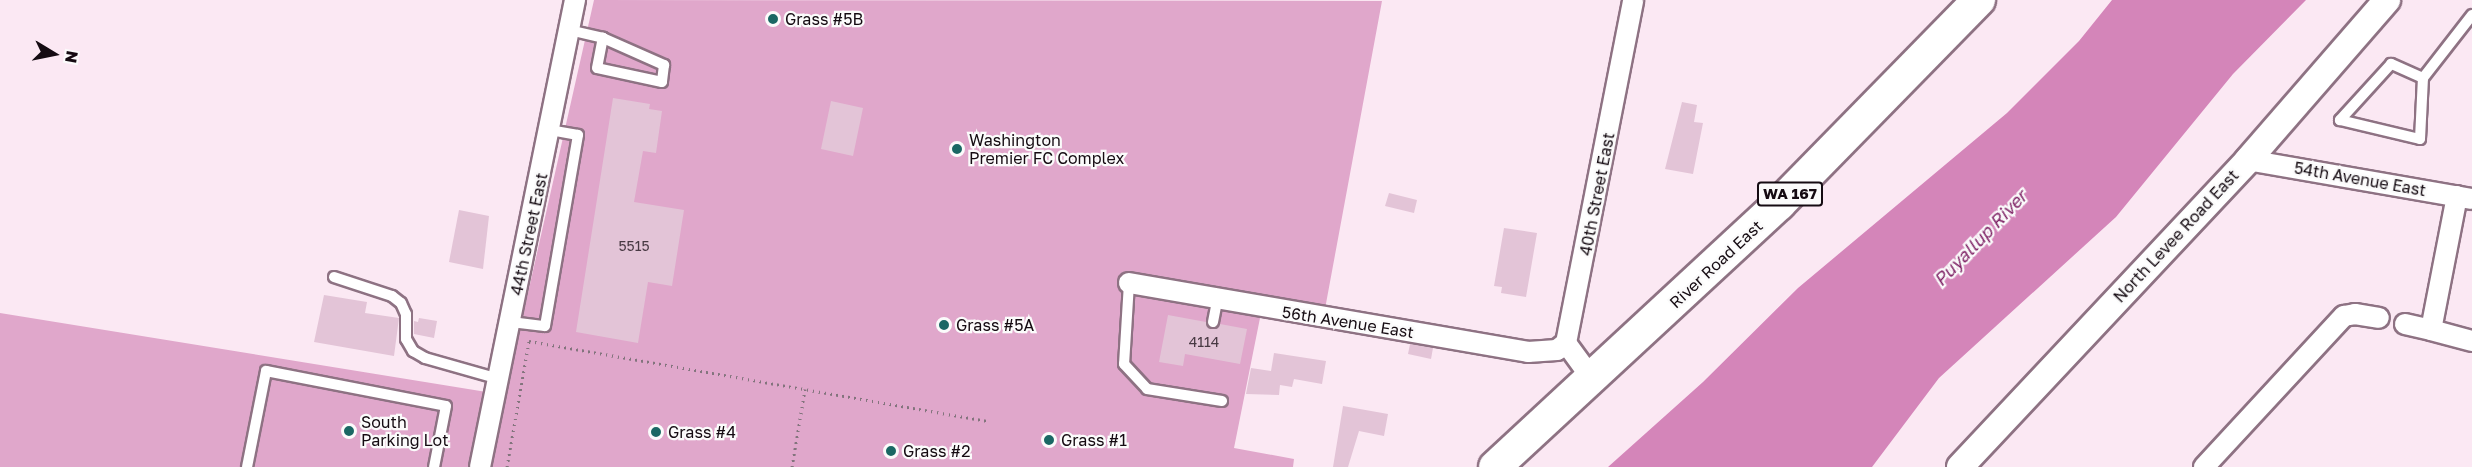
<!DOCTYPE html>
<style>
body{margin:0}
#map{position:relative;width:2472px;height:467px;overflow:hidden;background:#fbe8f3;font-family:"Golos Text",sans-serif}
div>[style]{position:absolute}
.green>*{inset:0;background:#e0a7cb}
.water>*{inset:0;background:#d485b9}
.building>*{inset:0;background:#e3c4d7}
.path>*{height:3px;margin-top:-1.5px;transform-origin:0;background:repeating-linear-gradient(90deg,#83747d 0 1.5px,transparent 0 6px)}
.roads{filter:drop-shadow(2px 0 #8e7283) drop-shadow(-2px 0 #8e7283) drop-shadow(0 2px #8e7283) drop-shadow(0 -2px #8e7283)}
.service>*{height:10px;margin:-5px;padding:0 5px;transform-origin:5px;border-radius:5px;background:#fff}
.minor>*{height:20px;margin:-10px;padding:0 10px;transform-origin:10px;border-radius:10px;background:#fff}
.tertiary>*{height:26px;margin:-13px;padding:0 13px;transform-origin:13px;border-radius:13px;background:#fff}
.primary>*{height:32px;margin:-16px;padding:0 16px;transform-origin:16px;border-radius:16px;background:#fff}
.dots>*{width:16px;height:16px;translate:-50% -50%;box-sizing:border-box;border:3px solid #fbfbfb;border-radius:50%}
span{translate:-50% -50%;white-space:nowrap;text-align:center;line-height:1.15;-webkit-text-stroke:4.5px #fbfbfb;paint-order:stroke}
.number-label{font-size:14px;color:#483943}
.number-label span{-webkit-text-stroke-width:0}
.shield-label span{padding:2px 4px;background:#fbfbfb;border:2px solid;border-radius:4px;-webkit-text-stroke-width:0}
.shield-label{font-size:15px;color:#150b12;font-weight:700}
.poi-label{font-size:16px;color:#150b12}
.left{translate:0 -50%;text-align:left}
.street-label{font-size:16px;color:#150b12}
.water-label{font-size:18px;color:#7f2366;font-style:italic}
.north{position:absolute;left:24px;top:24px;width:60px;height:60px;-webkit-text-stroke:4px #fbfbfb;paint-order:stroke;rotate:100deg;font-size:16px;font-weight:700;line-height:24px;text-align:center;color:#150b12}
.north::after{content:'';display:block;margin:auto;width:21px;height:27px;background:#150b12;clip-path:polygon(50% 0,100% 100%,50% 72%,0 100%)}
</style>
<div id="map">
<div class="green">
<i style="clip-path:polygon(594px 0,1382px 1px,1325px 309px,1264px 298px,1234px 448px,1294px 459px,1293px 467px,0 467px,0 313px,505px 395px)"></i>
</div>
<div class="water">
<i style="clip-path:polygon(2112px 0,2306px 0,2233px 74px,2116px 217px,1939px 378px,1872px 467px,1608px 467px,1703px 382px,1798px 288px,2007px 113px,2079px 41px)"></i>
</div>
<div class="building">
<i style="clip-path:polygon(613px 98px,650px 104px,649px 109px,662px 111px,656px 153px,643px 151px,634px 202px,684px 210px,672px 286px,648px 282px,638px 343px,576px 332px)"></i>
<i style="clip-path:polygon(831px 101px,863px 108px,853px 156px,821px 149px)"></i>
<i style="clip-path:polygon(1682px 102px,1697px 105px,1694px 122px,1703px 123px,1693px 174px,1665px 169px)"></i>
<i style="clip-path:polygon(1389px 193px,1417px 200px,1414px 213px,1385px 206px)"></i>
<i style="clip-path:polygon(459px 210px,489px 216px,483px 269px,449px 262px)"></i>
<i style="clip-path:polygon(1504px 228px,1537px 233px,1526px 297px,1501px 293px,1502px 287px,1494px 286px)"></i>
<i style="clip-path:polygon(324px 295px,367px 302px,365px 313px,399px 318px,394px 356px,314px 342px)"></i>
<i style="clip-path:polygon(1168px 315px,1206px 322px,1212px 329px,1220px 324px,1247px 329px,1240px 364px,1185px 354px,1183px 366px,1159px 362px)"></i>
<i style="clip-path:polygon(419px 318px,437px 321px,434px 338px,414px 334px,414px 321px,418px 322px)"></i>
<i style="clip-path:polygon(1410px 344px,1433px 348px,1431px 359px,1408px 354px)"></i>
<i style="clip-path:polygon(1274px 353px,1326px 361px,1322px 384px,1294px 379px,1292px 387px,1280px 385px,1279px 395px,1246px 394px,1251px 368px,1271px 371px)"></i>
<i style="clip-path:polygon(1343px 406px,1388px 414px,1384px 436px,1359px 431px,1348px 467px,1333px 467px)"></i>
</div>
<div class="path">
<i style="left:529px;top:341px;width:464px;rotate:9.9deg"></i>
<i style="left:507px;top:467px;width:128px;rotate:-80.1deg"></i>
<i style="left:792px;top:467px;width:79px;rotate:-80.5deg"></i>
</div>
<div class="roads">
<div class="service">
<i style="left:569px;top:30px;width:35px;rotate:13deg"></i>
<i style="left:603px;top:38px;width:67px;rotate:23.9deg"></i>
<i style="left:664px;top:65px;width:17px;rotate:97deg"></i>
<i style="left:662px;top:82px;width:66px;rotate:-167.8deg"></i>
<i style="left:597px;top:68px;width:31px;rotate:-79deg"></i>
<i style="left:2423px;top:78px;width:35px;rotate:-156deg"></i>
<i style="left:2391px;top:64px;width:76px;rotate:132.3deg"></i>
<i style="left:2340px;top:120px;width:82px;rotate:13.4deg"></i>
<i style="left:2420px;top:139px;width:61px;rotate:-87.2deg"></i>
<i style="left:2423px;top:78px;width:80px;rotate:-52.1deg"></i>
<i style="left:334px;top:277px;width:61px;rotate:18.1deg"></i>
<i style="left:392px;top:296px;width:11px;rotate:38deg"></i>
<i style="left:401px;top:303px;width:12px;rotate:66deg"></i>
<i style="left:406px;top:314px;width:25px;rotate:90deg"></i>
<i style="left:406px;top:339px;width:14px;rotate:60deg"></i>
<i style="left:413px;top:351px;width:14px;rotate:30deg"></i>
<i style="left:425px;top:358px;width:77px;rotate:15.8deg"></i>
<i style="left:1129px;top:283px;width:81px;rotate:93.5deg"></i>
<i style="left:1124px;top:364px;width:34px;rotate:47deg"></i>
<i style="left:1147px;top:389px;width:76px;rotate:9.1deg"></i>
<i style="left:511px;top:322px;width:34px;rotate:7deg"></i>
<i style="left:545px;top:326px;width:194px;rotate:-80.2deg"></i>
<i style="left:578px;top:135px;width:28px;rotate:-170deg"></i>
<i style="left:1213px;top:322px;width:21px;rotate:-79deg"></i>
<i style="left:247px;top:467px;width:98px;rotate:-78.8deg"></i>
<i style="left:266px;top:371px;width:183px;rotate:11deg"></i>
<i style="left:446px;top:406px;width:62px;rotate:101.1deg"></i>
</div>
<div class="minor">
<i style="left:2248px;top:160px;width:227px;rotate:9.9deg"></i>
<i style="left:2457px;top:196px;width:136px;rotate:101deg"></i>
<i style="left:2431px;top:330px;width:42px;rotate:15deg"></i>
<i style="left:1129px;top:283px;width:405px;rotate:9.8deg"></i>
<i style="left:1528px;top:352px;width:29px;rotate:-4deg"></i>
<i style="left:1557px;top:350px;width:11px;rotate:-38deg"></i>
<i style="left:2405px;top:324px;width:27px;rotate:13deg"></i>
<i style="left:1593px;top:380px;width:46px;rotate:-126.1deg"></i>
<i style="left:1566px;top:343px;width:349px;rotate:-78.9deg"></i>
<i style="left:480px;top:467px;width:477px;rotate:-78.5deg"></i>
<i style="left:2204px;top:467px;width:206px;rotate:-47.2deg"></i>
<i style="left:2344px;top:316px;width:11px;rotate:-10deg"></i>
<i style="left:2355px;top:314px;width:24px;rotate:9deg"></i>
</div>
<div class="tertiary">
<i style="left:1960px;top:467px;width:421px;rotate:-46.8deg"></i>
<i style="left:2248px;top:160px;width:212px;rotate:-49deg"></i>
</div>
<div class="primary">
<i style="left:1495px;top:467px;width:387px;rotate:-42.8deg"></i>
<i style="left:1779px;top:204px;width:286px;rotate:-45.6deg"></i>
</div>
</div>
<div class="dots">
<i style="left:773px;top:19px;background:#1a6764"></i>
<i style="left:957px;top:149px;background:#1a6764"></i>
<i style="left:944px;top:325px;background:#1a6764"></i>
<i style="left:349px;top:431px;background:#1a6764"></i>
<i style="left:656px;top:432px;background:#1a6764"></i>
<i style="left:1049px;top:440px;background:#1a6764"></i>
<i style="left:891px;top:451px;background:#1a6764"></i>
</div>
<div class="number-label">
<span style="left:634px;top:246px">5515</span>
<span style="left:1204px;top:342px">4114</span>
</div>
<div class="shield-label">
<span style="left:1790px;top:194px">WA 167</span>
</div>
<div class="poi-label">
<span class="left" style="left:785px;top:19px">Grass #5B</span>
<span class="left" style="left:969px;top:149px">Washington<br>Premier FC Complex</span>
<span class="left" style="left:956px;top:325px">Grass #5A</span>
<span class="left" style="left:361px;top:431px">South<br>Parking Lot</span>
<span class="left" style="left:668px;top:432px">Grass #4</span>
<span class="left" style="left:1061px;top:440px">Grass #1</span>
<span class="left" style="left:903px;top:451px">Grass #2</span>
</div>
<div class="street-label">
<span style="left:2360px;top:179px;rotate:10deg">54th Avenue East</span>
<span style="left:1597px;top:194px;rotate:-79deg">40th Street East</span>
<span style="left:529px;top:234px;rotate:-78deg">44th Street East</span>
<span style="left:2176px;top:236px;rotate:-47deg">North Levee Road East</span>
<span style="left:1716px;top:264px;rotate:-43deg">River Road East</span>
<span style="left:1348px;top:322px;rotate:9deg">56th Avenue East</span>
</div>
<div class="water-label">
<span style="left:1980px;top:238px;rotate:-46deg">Puyallup River</span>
</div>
<div class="north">N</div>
</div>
